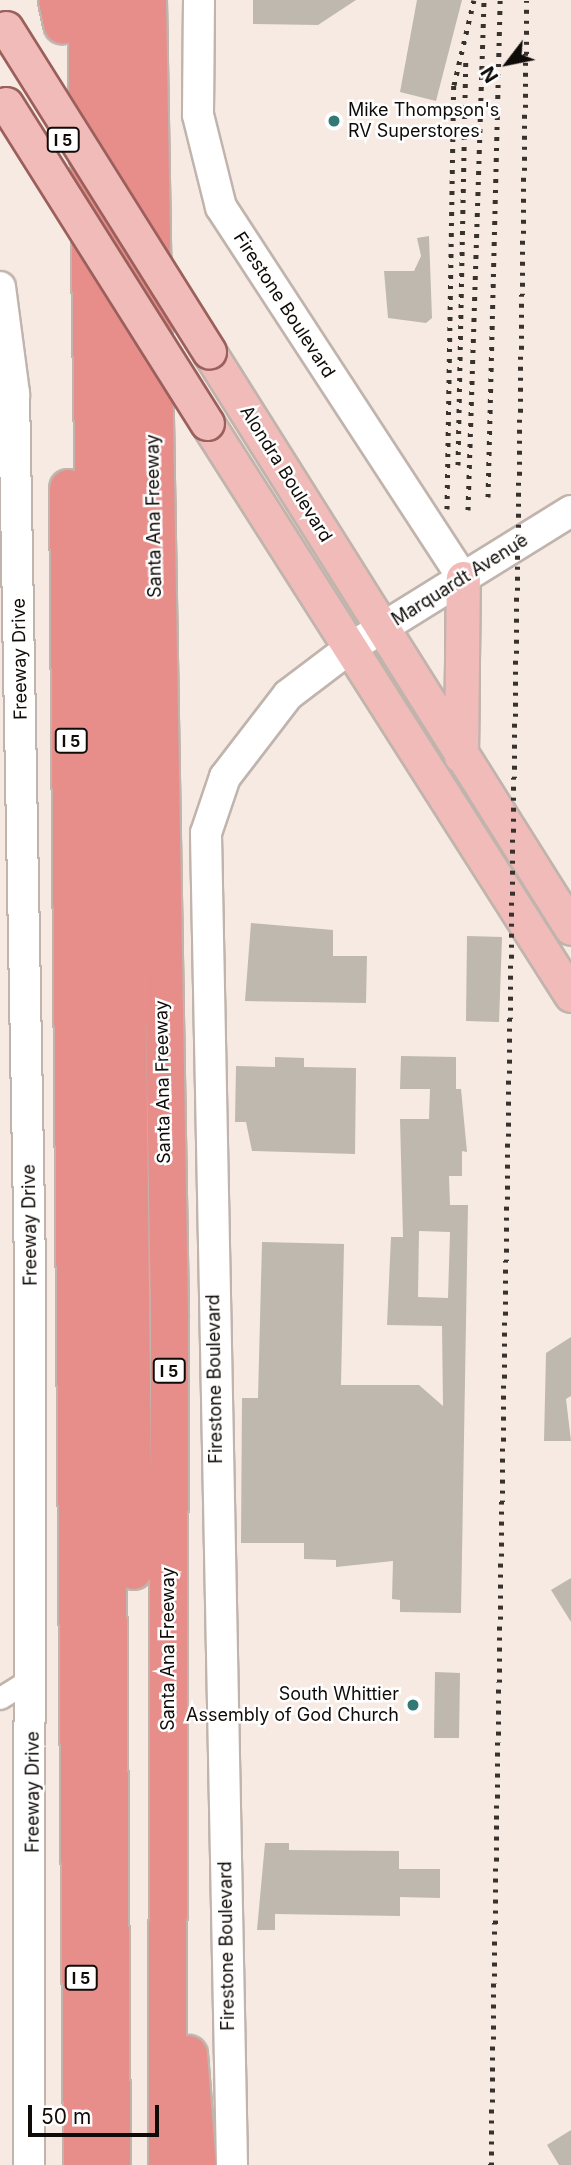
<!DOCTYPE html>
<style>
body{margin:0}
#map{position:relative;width:571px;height:2165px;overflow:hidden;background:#f7eae3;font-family:Inter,sans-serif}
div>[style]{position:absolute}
.building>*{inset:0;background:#bfb8ae}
.roads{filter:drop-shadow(2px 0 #c0b4ad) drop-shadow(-2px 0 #c0b4ad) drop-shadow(0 2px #c0b4ad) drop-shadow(0 -2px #c0b4ad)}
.street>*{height:21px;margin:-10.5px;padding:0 10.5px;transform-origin:10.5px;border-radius:10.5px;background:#fff}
.secondary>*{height:30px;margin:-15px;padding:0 15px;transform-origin:15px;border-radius:15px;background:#fff}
.primary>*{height:33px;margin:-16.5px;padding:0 16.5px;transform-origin:16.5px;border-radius:16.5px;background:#f1bbb9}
.highway>*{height:37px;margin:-18.5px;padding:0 18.5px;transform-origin:18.5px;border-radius:18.5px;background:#e78e8a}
.rail>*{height:5px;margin-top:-2.5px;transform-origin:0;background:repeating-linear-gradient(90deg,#37322e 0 3.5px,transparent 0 10.5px)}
.bridges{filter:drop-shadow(2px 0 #9b605c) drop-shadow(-2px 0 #9b605c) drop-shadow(0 2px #9b605c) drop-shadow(0 -2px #9b605c)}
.primary-bridge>*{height:33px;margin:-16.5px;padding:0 16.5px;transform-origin:16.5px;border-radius:16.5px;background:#f1bbb9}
.dots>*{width:19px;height:19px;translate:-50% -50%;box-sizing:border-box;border:4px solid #fff;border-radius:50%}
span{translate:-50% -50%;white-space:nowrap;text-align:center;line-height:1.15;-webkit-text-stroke:5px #fff;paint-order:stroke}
.shield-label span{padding:2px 5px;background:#fff;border:2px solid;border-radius:5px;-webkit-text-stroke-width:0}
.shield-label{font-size:16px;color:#0f0b08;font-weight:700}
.poi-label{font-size:18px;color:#0f0b08}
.left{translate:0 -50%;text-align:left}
.right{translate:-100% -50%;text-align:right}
.street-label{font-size:18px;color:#0f0b08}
.north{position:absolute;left:473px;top:28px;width:70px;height:70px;-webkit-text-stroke:5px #fff;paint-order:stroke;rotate:238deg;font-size:19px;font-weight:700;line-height:28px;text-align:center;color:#0f0b08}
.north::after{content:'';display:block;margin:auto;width:24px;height:32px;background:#0f0b08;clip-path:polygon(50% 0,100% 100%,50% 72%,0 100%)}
.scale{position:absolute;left:28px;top:2105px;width:131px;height:32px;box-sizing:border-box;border:4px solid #0f0b08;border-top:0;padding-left:9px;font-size:21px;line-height:24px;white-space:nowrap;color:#0f0b08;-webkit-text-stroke:5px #fff;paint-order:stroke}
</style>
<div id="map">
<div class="building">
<i style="clip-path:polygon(253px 0,356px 0,318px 25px,253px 24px)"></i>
<i style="clip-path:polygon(417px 0,462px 0,436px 101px,400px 92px)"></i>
<i style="clip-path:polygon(429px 236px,432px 318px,426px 323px,388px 318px,384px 271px,414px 271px,421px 256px,417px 238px)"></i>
<i style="clip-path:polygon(251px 923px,333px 930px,333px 956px,367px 956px,366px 1003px,245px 1001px)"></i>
<i style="clip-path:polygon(467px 936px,502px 937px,499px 1022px,466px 1021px)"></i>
<i style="clip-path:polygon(evenodd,401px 1056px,456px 1057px,456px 1089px,461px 1089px,467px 1152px,462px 1151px,462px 1176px,449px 1176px,450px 1205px,468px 1205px,461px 1613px,400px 1612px,400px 1600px,392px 1599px,393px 1561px,336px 1567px,336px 1560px,304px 1559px,304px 1543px,241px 1543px,242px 1398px,258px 1398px,262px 1242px,344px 1244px,341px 1385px,419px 1385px,443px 1406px,442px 1326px,387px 1325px,391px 1237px,403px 1237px,400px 1119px,429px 1119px,430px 1089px,400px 1089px,401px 1056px,419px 1231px,450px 1232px,448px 1298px,418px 1297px,419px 1231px)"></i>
<i style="clip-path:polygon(275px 1057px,304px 1058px,304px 1067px,356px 1068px,355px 1154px,252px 1151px,246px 1122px,235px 1122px,236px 1066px,275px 1067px)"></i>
<i style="clip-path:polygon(571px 1337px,571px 1396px,566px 1399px,571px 1441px,544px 1441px,546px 1353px)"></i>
<i style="clip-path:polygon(571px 1578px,571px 1622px,551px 1590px)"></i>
<i style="clip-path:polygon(435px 1672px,460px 1673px,459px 1738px,434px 1738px)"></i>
<i style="clip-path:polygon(265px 1843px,289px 1843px,289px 1850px,399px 1851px,399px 1869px,440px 1869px,440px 1898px,400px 1897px,400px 1916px,275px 1914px,275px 1930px,257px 1930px)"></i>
<i style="clip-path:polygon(571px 2130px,571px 2165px,559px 2165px,547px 2145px)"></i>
</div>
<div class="roads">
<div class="street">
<i style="left:0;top:1698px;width:38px;rotate:-32deg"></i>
</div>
<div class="secondary">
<i style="left:199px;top:0;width:115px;rotate:90.5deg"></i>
<i style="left:198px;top:115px;width:95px;rotate:76deg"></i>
<i style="left:221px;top:207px;width:443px;rotate:56.9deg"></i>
<i style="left:0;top:287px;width:108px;rotate:82.5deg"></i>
<i style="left:14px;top:394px;width:874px;rotate:88.95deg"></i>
<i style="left:30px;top:1268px;width:897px;rotate:90.06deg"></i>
<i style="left:232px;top:2165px;width:1332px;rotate:-91.12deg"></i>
<i style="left:206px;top:833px;width:59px;rotate:-71.3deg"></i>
<i style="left:225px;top:777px;width:103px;rotate:-52.5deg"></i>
<i style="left:288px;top:695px;width:78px;rotate:-37.2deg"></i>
<i style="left:350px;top:648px;width:260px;rotate:-31.8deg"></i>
</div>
<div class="primary">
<i style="left:209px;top:352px;width:680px;rotate:57.85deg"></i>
<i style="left:207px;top:423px;width:678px;rotate:57.53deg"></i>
<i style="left:461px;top:756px;width:178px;rotate:-89.4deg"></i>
</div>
<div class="highway">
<i style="left:57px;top:0;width:25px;rotate:78deg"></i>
<i style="left:86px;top:0;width:1228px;rotate:89.11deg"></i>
<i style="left:105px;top:1228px;width:937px;rotate:89.63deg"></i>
<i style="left:116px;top:0;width:1570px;rotate:89.38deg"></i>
<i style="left:147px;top:0;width:1317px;rotate:89.04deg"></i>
<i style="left:169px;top:1317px;width:848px;rotate:90.14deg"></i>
<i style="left:68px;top:488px;width:1677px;rotate:89.52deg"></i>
<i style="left:188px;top:2054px;width:111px;rotate:85.4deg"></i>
</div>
</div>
<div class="rail">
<i style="left:458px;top:465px;width:403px;rotate:-88.9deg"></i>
<i style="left:488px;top:497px;width:497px;rotate:-88.6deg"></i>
<i style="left:447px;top:509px;width:424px;rotate:-89.1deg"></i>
<i style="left:454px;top:85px;width:87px;rotate:-76.8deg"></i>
<i style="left:468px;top:510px;width:510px;rotate:-88.2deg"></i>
<i style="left:491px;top:2165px;width:2165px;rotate:-89.05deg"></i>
</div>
<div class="bridges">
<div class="primary-bridge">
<i style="left:6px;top:28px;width:382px;rotate:57.9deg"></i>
<i style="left:6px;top:104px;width:377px;rotate:57.8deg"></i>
</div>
</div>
<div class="dots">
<i style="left:334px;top:121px;background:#317974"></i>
<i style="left:413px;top:1705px;background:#317974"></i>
</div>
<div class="shield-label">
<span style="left:63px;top:140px">I 5</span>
<span style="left:71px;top:741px">I 5</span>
<span style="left:169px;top:1371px">I 5</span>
<span style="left:81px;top:1978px">I 5</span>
</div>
<div class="poi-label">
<span class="left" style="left:348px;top:121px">Mike Thompson's<br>RV Superstores</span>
<span class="right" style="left:399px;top:1705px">South Whittier<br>Assembly of God Church</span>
</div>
<div class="street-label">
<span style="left:284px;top:305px;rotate:57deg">Firestone Boulevard</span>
<span style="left:286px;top:474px;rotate:58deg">Alondra Boulevard</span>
<span style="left:154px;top:516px;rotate:-91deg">Santa Ana Freeway</span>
<span style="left:460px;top:580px;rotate:-32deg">Marquardt Avenue</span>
<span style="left:20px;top:659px;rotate:-91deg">Freeway Drive</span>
<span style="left:163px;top:1082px;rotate:-91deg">Santa Ana Freeway</span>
<span style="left:30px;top:1225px;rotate:-91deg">Freeway Drive</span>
<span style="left:215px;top:1379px;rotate:-91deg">Firestone Boulevard</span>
<span style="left:168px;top:1649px;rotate:-90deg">Santa Ana Freeway</span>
<span style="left:33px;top:1792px;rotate:-90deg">Freeway Drive</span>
<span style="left:227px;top:1946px;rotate:-91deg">Firestone Boulevard</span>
</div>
<div class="north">N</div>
<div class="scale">50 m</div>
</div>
